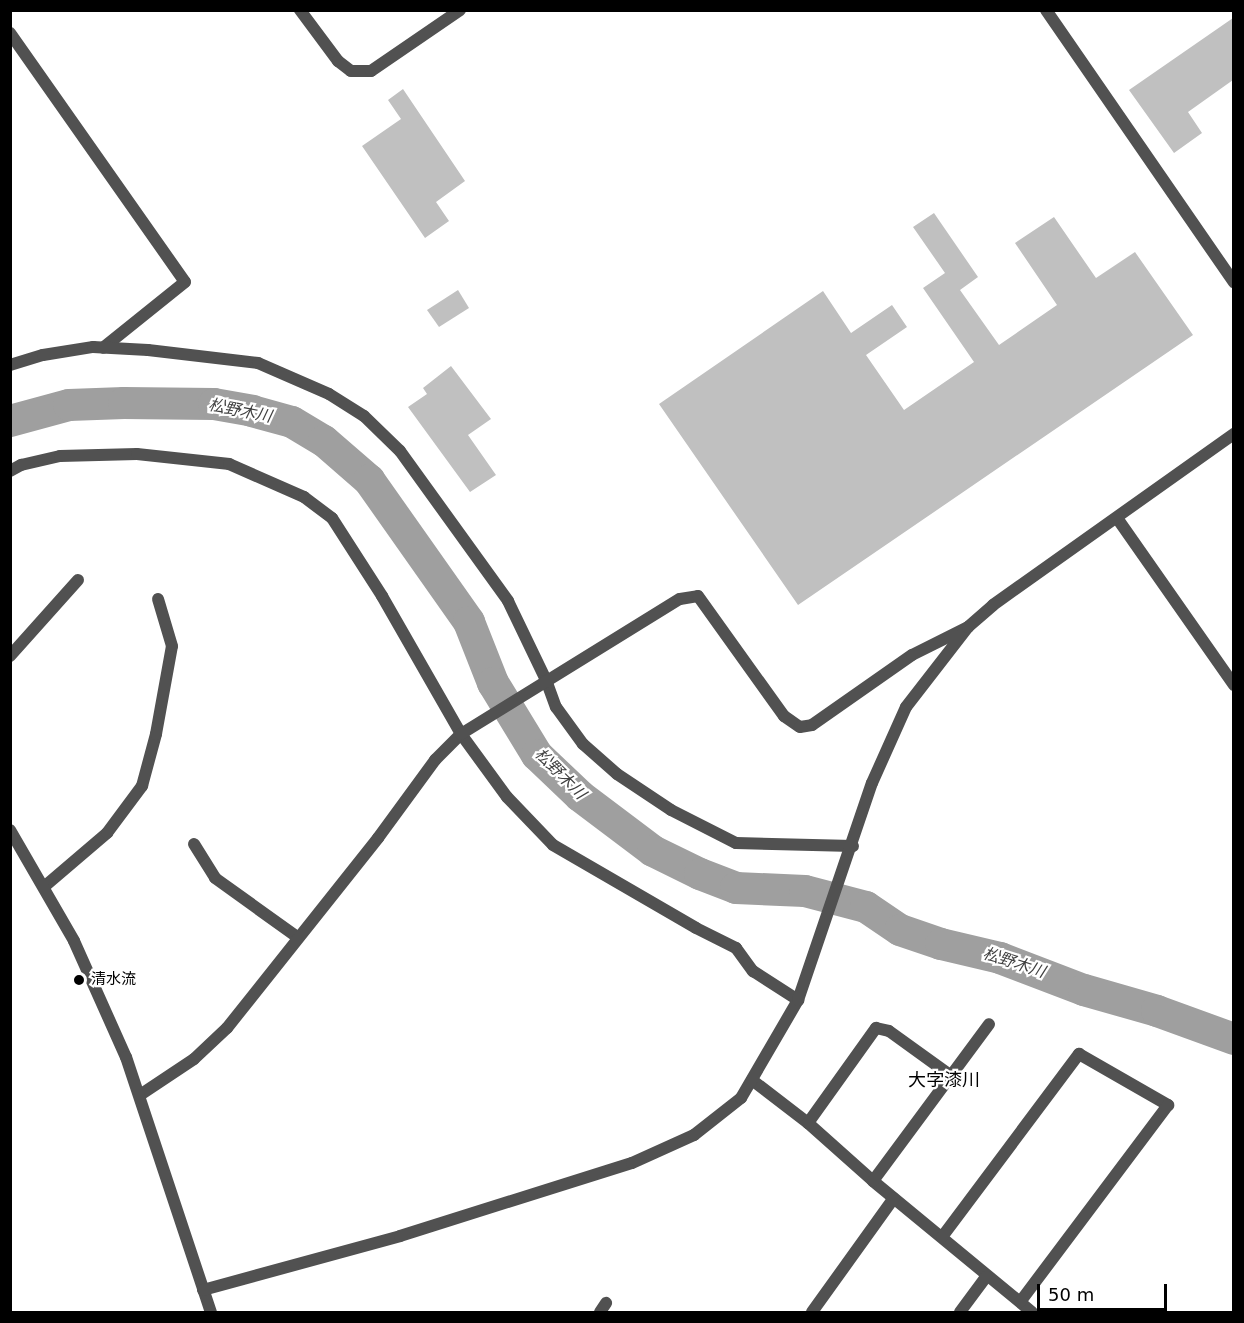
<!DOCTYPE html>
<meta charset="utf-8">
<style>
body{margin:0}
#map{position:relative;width:1244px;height:1323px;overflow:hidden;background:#fff;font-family:"DejaVu Sans","Noto Sans JP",sans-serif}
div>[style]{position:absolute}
.river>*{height:32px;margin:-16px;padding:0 16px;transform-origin:16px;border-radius:16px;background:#9f9f9f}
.building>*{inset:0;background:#c0c0c0}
.minor>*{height:12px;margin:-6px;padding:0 6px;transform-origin:6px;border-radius:6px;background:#515151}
.tertiary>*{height:12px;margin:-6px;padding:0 6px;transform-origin:6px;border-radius:6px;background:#515151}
.dots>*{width:16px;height:16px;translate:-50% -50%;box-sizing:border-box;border:3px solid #fff;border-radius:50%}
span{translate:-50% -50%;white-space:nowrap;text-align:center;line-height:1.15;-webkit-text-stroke:4.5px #fff;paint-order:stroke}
.poi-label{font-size:15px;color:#000}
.left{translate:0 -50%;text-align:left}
.water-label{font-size:16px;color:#404040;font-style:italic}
.quarter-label{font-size:18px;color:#000}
.frame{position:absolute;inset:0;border:12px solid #000;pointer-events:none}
.scale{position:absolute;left:1037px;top:1284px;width:130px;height:27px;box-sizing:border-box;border:3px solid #000;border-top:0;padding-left:8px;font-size:18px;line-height:21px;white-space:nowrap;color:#000;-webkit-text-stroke:4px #fff;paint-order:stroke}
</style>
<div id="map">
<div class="river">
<i style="left:10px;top:421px;width:61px;rotate:-15.2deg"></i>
<i style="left:69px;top:405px;width:55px;rotate:-2.1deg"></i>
<i style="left:124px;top:403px;width:90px;rotate:0.6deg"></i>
<i style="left:214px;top:404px;width:39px;rotate:10deg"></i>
<i style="left:252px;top:411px;width:41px;rotate:15.4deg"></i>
<i style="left:292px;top:422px;width:37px;rotate:31deg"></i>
<i style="left:324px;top:441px;width:60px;rotate:40.9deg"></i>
<i style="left:369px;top:480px;width:174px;rotate:54.8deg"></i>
<i style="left:469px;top:622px;width:66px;rotate:68.5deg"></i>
<i style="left:493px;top:683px;width:84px;rotate:58.6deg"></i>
<i style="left:537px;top:755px;width:59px;rotate:43.6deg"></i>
<i style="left:580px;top:796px;width:91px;rotate:37deg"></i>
<i style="left:653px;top:851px;width:52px;rotate:26.1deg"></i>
<i style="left:700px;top:874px;width:39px;rotate:21deg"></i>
<i style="left:736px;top:888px;width:69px;rotate:2.5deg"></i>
<i style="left:805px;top:891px;width:63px;rotate:14.7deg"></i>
<i style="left:866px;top:907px;width:41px;rotate:34.1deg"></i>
<i style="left:900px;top:930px;width:43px;rotate:18.9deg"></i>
<i style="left:941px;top:944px;width:61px;rotate:13.3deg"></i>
<i style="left:1000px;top:958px;width:90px;rotate:20.9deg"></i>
<i style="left:1084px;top:990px;width:76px;rotate:16deg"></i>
<i style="left:1157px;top:1011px;width:82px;rotate:20deg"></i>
</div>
<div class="building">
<i style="clip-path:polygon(1233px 18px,1233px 80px,1188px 112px,1202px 133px,1174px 153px,1129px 90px)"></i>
<i style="clip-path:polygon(403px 89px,465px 181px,436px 202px,449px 221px,425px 238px,362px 146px,401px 119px,388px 100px)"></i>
<i style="clip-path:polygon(934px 213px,978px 277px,960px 290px,999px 345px,1057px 305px,1015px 243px,1054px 217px,1096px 278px,1135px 252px,1193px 335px,798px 605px,659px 404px,823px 291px,851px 333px,892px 305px,907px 327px,866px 355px,904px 410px,974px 362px,923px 288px,945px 273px,913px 227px)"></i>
<i style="clip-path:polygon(458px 290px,469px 308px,439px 327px,427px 310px)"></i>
<i style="clip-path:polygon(451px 366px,491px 419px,468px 435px,496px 475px,470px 492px,408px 407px,427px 394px,423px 388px)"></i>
</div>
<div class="minor">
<i style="left:300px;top:10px;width:64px;rotate:53.3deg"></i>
<i style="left:338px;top:61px;width:16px;rotate:38deg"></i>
<i style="left:351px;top:71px;width:20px"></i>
<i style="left:371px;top:71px;width:108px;rotate:-34.4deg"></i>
<i style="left:1046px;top:10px;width:331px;rotate:55.4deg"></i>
<i style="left:10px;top:33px;width:304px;rotate:54.9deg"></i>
<i style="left:185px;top:282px;width:105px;rotate:141.2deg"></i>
<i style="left:10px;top:365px;width:34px;rotate:-17deg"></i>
<i style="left:43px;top:355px;width:51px;rotate:-9.1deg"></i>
<i style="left:93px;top:347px;width:55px;rotate:3.1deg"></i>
<i style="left:148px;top:350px;width:111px;rotate:6.7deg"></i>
<i style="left:258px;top:363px;width:77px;rotate:23.6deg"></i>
<i style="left:329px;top:394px;width:41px;rotate:32.2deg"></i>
<i style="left:364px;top:416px;width:50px;rotate:44.2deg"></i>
<i style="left:400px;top:451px;width:185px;rotate:54.2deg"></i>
<i style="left:508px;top:601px;width:88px;rotate:64.3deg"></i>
<i style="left:546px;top:680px;width:29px;rotate:70deg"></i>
<i style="left:556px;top:707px;width:46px;rotate:53.9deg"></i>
<i style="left:583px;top:744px;width:45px;rotate:41.4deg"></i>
<i style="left:617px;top:774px;width:65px;rotate:33.7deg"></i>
<i style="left:671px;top:810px;width:73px;rotate:26.9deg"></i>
<i style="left:736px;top:843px;width:117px;rotate:1.5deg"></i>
<i style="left:10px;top:471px;width:13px;rotate:-29deg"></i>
<i style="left:21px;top:465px;width:40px;rotate:-13deg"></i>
<i style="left:60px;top:456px;width:77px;rotate:-1.5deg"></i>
<i style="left:137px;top:454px;width:93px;rotate:6.2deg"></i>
<i style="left:229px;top:464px;width:82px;rotate:23.7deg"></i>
<i style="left:304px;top:497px;width:35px;rotate:37deg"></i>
<i style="left:332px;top:518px;width:93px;rotate:57.3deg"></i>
<i style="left:382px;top:596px;width:159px;rotate:60.2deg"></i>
<i style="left:461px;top:734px;width:78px;rotate:53.9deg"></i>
<i style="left:507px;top:797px;width:66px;rotate:46.2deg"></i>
<i style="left:553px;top:845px;width:165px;rotate:30.1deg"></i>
<i style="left:696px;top:928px;width:45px;rotate:26.6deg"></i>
<i style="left:736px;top:948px;width:29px;rotate:54deg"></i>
<i style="left:753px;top:971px;width:54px;rotate:32.8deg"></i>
<i style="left:1117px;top:518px;width:204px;rotate:55deg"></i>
<i style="left:10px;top:656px;width:102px;rotate:-48.2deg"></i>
<i style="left:194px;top:844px;width:40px;rotate:58deg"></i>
<i style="left:215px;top:878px;width:101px;rotate:35.7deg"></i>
<i style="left:45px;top:886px;width:82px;rotate:-40.5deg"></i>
<i style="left:107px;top:833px;width:59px;rotate:-53.3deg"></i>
<i style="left:142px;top:786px;width:54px;rotate:-74.9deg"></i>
<i style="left:156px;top:734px;width:89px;rotate:-79.7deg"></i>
<i style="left:172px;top:646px;width:49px;rotate:-106.6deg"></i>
<i style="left:752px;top:1080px;width:71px;rotate:37.5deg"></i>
<i style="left:808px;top:1123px;width:87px;rotate:41.7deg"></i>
<i style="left:873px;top:1181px;width:206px;rotate:39.5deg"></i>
<i style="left:140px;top:1095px;width:65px;rotate:-33.7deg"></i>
<i style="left:194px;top:1059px;width:45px;rotate:-43.2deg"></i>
<i style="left:227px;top:1028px;width:243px;rotate:-51.5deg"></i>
<i style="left:378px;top:838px;width:97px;rotate:-53.8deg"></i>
<i style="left:435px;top:760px;width:37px;rotate:-45deg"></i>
<i style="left:461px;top:734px;width:257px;rotate:-31.7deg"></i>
<i style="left:680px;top:599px;width:18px;rotate:-9deg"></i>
<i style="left:698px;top:596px;width:148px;rotate:54.4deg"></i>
<i style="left:784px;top:716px;width:19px;rotate:35deg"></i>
<i style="left:800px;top:727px;width:12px;rotate:-9deg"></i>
<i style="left:812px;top:725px;width:122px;rotate:-35deg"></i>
<i style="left:912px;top:655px;width:63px;rotate:-26.6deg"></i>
<i style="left:808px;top:1123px;width:117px;rotate:-54.4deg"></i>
<i style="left:876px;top:1028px;width:13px;rotate:13deg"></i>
<i style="left:889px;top:1031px;width:75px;rotate:35.8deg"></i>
<i style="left:873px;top:1181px;width:195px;rotate:-53.5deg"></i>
<i style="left:942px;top:1237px;width:229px;rotate:-53.2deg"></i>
<i style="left:1079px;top:1054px;width:103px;rotate:29.8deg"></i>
<i style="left:1168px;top:1105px;width:246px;rotate:126.9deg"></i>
<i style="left:600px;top:1312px;width:11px;rotate:-56deg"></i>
<i style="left:812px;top:1312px;width:140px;rotate:-54.3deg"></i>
<i style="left:960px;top:1312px;width:44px;rotate:-53.4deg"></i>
</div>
<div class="tertiary">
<i style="left:10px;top:830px;width:128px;rotate:60deg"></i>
<i style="left:74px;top:941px;width:127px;rotate:65.9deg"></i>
<i style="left:126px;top:1057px;width:269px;rotate:71.6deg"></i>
<i style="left:203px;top:1290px;width:204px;rotate:-15.3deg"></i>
<i style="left:400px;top:1236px;width:243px;rotate:-17.5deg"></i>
<i style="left:632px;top:1163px;width:68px;rotate:-24.3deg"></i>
<i style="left:694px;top:1135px;width:60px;rotate:-38.2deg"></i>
<i style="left:741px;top:1098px;width:113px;rotate:-59.8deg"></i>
<i style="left:798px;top:1000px;width:229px;rotate:-71.2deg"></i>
<i style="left:872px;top:783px;width:83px;rotate:-65.9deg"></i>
<i style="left:906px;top:707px;width:101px;rotate:-52.2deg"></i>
<i style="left:968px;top:627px;width:33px;rotate:-41deg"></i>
<i style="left:993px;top:605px;width:296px;rotate:-35.4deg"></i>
</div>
<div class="dots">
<i style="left:79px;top:980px;background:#000"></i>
</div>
<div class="poi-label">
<span class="left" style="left:91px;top:980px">清水流</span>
</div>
<div class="water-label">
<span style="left:240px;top:411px;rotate:11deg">松野木川</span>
<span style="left:560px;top:774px;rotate:45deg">松野木川</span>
<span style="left:1014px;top:963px;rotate:18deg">松野木川</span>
</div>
<div class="quarter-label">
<span style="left:944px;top:1080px">大字漆川</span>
</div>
<div class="frame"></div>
<div class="scale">50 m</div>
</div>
